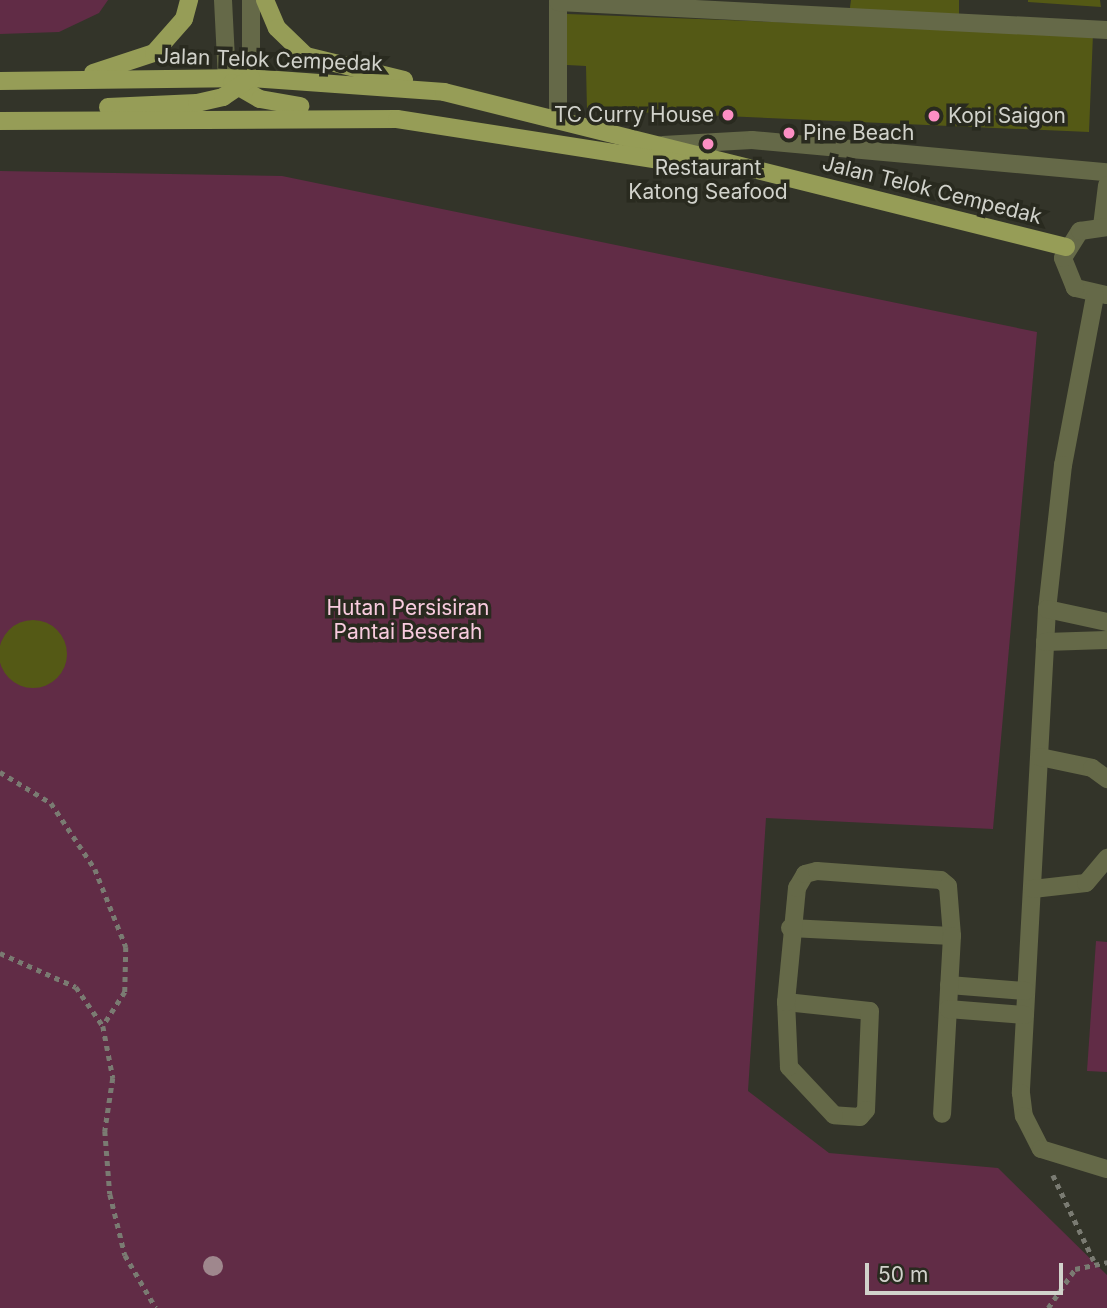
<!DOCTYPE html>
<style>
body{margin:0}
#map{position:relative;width:1107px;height:1308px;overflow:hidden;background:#333429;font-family:Inter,sans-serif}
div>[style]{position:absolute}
.green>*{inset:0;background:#612c46}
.building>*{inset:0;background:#545915}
.round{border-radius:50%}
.path>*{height:4.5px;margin-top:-2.25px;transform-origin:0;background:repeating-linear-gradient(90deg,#7a7b72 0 5px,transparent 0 10px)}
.minor>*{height:18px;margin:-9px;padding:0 9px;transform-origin:9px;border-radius:9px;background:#656948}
.major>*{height:18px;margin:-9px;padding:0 9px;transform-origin:9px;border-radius:9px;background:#969d57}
.trees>*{width:20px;height:20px;margin:-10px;border-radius:50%;background:#9f878d}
.dots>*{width:19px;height:19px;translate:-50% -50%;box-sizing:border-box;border:4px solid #292a1f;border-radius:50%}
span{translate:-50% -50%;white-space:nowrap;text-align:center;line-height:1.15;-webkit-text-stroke:7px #292a1f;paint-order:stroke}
.street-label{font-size:21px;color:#d1d2cb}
.poi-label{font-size:21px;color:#d1d2cb}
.right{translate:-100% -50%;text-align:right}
.left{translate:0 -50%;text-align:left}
.park-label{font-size:21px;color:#f8cbde}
.scale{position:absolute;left:865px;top:1263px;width:198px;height:32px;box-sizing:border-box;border:4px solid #d1d2cb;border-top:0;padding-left:9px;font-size:21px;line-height:24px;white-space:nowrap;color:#d1d2cb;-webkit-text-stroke:5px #292a1f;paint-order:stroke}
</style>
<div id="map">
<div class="green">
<i style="clip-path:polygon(0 0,108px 0,99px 13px,59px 32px,0 34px)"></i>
<i style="clip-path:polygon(0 171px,282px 176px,1037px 332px,993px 829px,766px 818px,748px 1091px,829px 1153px,998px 1168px,1107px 1275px,1107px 1308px,0 1308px)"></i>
<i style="clip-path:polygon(1096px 941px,1107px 942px,1107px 1072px,1087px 1071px)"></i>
</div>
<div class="building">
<i style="clip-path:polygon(851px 0,959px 0,959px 16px,849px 15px)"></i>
<i style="clip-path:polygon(1028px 0,1100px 0,1101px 7px,1028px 2px)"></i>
<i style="clip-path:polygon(567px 14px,1093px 34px,1089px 132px,587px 110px,586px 66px,567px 65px)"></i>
<i class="round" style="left:-1px;top:620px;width:68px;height:68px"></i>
</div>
<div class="path">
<i style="left:0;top:772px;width:60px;rotate:31.3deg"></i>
<i style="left:51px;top:803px;width:79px;rotate:56.3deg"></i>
<i style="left:95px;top:869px;width:84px;rotate:68.3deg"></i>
<i style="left:126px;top:947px;width:45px;rotate:91.3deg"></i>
<i style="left:125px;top:992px;width:40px;rotate:122.9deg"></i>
<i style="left:0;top:953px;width:83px;rotate:24.1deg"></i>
<i style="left:76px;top:987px;width:47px;rotate:55.3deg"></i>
<i style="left:103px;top:1026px;width:53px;rotate:79.1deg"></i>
<i style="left:113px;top:1078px;width:54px;rotate:98.6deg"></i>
<i style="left:105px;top:1131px;width:63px;rotate:85.5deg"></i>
<i style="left:110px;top:1194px;width:63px;rotate:76.2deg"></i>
<i style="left:125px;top:1255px;width:61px;rotate:59.7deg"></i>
<i style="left:1053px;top:1175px;width:95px;rotate:64.5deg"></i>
<i style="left:1048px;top:1308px;width:47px;rotate:-55.3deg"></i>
<i style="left:1075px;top:1269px;width:33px;rotate:-12deg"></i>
</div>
<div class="minor">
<i style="left:223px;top:0;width:78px;rotate:87.1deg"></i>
<i style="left:251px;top:78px;width:78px;rotate:-90deg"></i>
<i style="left:558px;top:117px;width:115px;rotate:-90deg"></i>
<i style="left:558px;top:2px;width:550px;rotate:2.92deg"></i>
<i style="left:663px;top:145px;width:89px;rotate:-3.2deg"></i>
<i style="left:752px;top:140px;width:356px;rotate:5.2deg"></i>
<i style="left:1102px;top:226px;width:41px;rotate:-83deg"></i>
<i style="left:1106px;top:295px;width:32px;rotate:-167deg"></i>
<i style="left:1075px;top:288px;width:32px;rotate:-112deg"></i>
<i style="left:1063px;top:258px;width:32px;rotate:-58deg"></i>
<i style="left:1080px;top:231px;width:27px;rotate:-8deg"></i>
<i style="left:1095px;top:296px;width:172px;rotate:100.7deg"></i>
<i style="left:1063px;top:465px;width:145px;rotate:96.3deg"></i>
<i style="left:1047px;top:609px;width:485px;rotate:93.1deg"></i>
<i style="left:1021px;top:1093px;width:23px;rotate:83deg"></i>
<i style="left:1024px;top:1116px;width:37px;rotate:63deg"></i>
<i style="left:1041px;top:1149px;width:69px;rotate:16.9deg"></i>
<i style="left:1047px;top:609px;width:61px;rotate:12.2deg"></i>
<i style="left:1045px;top:642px;width:62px;rotate:-1.8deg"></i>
<i style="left:1040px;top:757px;width:53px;rotate:11.9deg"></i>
<i style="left:1092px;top:768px;width:19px;rotate:36deg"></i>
<i style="left:1033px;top:889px;width:53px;rotate:-6.5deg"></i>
<i style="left:1086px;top:883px;width:33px;rotate:-50deg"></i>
<i style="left:790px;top:928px;width:162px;rotate:2.8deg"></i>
<i style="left:949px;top:985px;width:77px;rotate:4.5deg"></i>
<i style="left:786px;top:1002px;width:84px;rotate:6.1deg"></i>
<i style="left:870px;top:1011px;width:99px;rotate:92.3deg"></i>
<i style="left:866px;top:1110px;width:9px;rotate:131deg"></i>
<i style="left:860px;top:1117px;width:26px;rotate:-176deg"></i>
<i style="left:834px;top:1115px;width:66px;rotate:-133.2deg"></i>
<i style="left:789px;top:1067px;width:65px;rotate:-92.6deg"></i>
<i style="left:786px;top:1002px;width:115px;rotate:-84.5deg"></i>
<i style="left:797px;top:888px;width:16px;rotate:-60deg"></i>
<i style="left:805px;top:874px;width:12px;rotate:-14deg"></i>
<i style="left:817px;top:871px;width:124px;rotate:4.2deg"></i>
<i style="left:941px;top:880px;width:9px;rotate:41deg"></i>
<i style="left:948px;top:886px;width:50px;rotate:85.4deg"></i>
<i style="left:952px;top:936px;width:178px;rotate:93.2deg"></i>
<i style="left:948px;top:1009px;width:77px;rotate:4.5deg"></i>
</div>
<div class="major">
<i style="left:265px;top:0;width:30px;rotate:67deg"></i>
<i style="left:277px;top:28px;width:40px;rotate:44deg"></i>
<i style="left:306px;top:56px;width:101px;rotate:13.8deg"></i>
<i style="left:93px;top:73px;width:64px;rotate:-18.2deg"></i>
<i style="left:154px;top:53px;width:45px;rotate:-48.6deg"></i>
<i style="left:184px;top:19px;width:20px;rotate:-75deg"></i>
<i style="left:0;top:81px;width:251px;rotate:-0.7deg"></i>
<i style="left:251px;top:78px;width:194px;rotate:4.1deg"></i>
<i style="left:444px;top:92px;width:641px;rotate:13.99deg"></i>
<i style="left:232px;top:83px;width:32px;rotate:30deg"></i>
<i style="left:260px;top:99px;width:41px;rotate:9.9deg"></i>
<i style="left:108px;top:107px;width:89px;rotate:-2.6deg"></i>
<i style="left:197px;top:103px;width:27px;rotate:-13deg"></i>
<i style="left:223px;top:97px;width:34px;rotate:-34deg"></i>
<i style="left:0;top:121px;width:397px;rotate:-0.3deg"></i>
<i style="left:397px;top:119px;width:318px;rotate:8.9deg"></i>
</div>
<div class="trees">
<i style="left:213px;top:1266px"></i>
</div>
<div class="dots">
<i style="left:728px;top:115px;background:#fc8fc3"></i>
<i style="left:934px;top:116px;background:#fc8fc3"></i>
<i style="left:789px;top:133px;background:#fc8fc3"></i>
<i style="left:708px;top:144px;background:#fc8fc3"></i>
</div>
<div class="street-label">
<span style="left:270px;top:60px;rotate:2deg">Jalan Telok Cempedak</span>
<span style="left:932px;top:190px;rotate:14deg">Jalan Telok Cempedak</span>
</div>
<div class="poi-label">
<span class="right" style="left:714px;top:115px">TC Curry House</span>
<span class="left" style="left:948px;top:116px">Kopi Saigon</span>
<span class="left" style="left:803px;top:133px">Pine Beach</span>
<span style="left:708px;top:180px">Restaurant<br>Katong Seafood</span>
</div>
<div class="park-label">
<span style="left:408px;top:620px">Hutan Persisiran<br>Pantai Beserah</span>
</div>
<div class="scale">50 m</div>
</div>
